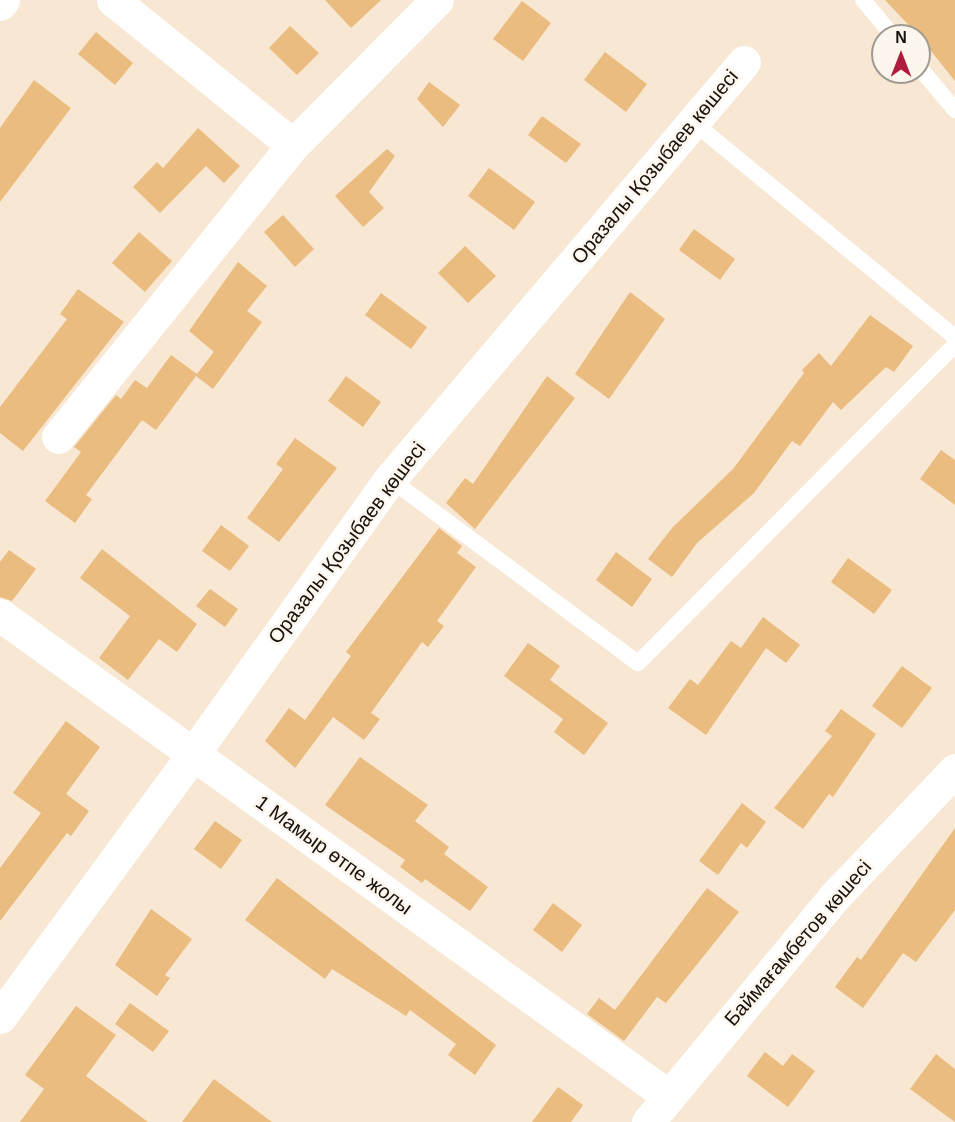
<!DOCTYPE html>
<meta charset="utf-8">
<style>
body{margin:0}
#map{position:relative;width:955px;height:1122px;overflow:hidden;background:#f8e7d2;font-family:Helvetica,sans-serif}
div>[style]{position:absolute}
.building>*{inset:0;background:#eabc7f}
.service>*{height:16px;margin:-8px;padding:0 8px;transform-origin:8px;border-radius:8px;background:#fff}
.minor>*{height:33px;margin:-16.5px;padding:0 16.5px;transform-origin:16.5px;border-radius:16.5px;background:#fff}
.tertiary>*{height:33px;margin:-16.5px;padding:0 16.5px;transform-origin:16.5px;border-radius:16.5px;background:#fff}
.secondary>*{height:33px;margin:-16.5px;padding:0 16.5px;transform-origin:16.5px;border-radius:16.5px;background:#fff}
span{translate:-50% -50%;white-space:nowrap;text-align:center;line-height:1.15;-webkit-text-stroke:5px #fdf6ed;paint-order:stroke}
.street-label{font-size:20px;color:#16110a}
.north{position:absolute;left:871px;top:24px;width:60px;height:60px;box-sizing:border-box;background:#fdf6ed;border:2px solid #a19a92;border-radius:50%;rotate:0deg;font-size:16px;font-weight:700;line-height:24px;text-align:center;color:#16110a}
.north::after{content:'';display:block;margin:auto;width:21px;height:27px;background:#af1b3b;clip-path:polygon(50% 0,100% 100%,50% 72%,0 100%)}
</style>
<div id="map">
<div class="building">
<i style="clip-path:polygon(325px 0,381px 0,351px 28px)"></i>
<i style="clip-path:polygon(885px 0,955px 0,955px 81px,919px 36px)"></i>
<i style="clip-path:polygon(522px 1px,551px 23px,523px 61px,493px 39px)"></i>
<i style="clip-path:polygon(290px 26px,319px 53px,297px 75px,269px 48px)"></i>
<i style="clip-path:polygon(96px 32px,133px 63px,115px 85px,78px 54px)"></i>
<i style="clip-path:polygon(605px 52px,647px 84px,626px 112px,584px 80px)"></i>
<i style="clip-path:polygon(34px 80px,71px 108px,0 202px,0 128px)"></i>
<i style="clip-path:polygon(429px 82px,460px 105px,443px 127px,417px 99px)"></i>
<i style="clip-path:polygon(542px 116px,581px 144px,566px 163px,528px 135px)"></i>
<i style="clip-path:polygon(198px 128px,240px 166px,224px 183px,206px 166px,160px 213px,133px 187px,157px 162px,163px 168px)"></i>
<i style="clip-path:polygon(387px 149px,395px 156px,369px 192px,384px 208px,363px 227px,335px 196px)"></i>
<i style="clip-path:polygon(489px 168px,535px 202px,514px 230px,468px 196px)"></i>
<i style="clip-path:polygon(283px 215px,314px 249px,295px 267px,264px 232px)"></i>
<i style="clip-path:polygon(694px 229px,735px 259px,720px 280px,679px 250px)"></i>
<i style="clip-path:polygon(139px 232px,172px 261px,145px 292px,112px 263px)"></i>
<i style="clip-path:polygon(465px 246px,496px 276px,468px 303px,438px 273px)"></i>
<i style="clip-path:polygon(238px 262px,267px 286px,247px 311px,262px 322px,213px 389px,196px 376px,156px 430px,142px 420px,86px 495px,92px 499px,75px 523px,45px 501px,81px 452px,74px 447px,116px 395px,121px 399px,135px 380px,147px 388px,171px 355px,197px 374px,216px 349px,214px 352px,189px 331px)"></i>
<i style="clip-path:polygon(78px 289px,124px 322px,23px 451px,0 433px,0 407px,67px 319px,60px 314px)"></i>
<i style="clip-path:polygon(630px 292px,665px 319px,609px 399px,575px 374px)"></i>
<i style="clip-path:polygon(381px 293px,427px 327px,411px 349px,365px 315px)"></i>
<i style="clip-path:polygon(870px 315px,913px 346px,894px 372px,886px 367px,841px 410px,833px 402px,800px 446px,792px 441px,754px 493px,697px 543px,672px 577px,648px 559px,672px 528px,733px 469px,804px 373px,802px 370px,819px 353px,831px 366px)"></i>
<i style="clip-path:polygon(346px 376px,381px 402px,363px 427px,328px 401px)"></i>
<i style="clip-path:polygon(547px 376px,575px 398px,475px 529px,446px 503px,465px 478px,473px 484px)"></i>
<i style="clip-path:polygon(295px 438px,337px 468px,279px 542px,247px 518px,283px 469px,276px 464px)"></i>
<i style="clip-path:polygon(941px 450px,955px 460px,955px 505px,920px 479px)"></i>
<i style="clip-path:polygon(221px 525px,249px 546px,230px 571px,202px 551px)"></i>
<i style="clip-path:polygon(439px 528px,462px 546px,457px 553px,476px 567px,437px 621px,444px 626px,428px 647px,422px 642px,371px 713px,380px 719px,364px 740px,333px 717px,295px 768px,265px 741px,289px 708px,305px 720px,351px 656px,346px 652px)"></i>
<i style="clip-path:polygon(102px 549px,197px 624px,177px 652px,159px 639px,128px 680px,99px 658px,130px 616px,80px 578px)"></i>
<i style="clip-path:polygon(9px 550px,36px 569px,12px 601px,0 597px,0 562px)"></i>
<i style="clip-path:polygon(616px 552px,652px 579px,632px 607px,596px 580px)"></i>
<i style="clip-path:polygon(848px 558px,892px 590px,874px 614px,831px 582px)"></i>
<i style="clip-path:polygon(210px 589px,238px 609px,225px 627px,196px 606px)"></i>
<i style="clip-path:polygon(763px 617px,800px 645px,786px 663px,766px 648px,706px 735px,668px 708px,690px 679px,698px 685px,731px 641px,741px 648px)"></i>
<i style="clip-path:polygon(528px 643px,560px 666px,550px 680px,608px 723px,584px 755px,554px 732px,563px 719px,504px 676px)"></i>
<i style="clip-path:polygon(902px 666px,932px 688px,902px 728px,872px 706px)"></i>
<i style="clip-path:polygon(841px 709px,876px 734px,833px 797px,829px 794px,803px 829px,774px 808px,832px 736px,825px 731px)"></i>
<i style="clip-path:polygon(66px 721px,100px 747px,66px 794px,89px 811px,71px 836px,67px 833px,0 921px,0 868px,41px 813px,13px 793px)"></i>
<i style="clip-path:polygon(360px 757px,428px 805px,415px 821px,449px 847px,444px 854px,488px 887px,470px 911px,425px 879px,422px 883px,400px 867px,405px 860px,325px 805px)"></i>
<i style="clip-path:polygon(742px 803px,766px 822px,747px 848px,741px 843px,718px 875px,699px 861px)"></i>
<i style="clip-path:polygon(215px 821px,242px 840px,221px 869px,194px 849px)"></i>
<i style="clip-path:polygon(955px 828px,955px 910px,916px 962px,903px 953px,863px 1008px,835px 987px,857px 957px,861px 960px)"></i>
<i style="clip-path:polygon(277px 878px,496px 1045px,475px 1075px,448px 1055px,456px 1044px,410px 1010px,406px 1016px,332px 969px,325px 979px,245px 920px)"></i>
<i style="clip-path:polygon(707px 888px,739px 912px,666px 1003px,657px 997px,624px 1041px,587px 1014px,599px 998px,615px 1010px)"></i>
<i style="clip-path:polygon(553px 903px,582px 925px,562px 952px,533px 930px)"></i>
<i style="clip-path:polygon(151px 909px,192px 939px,165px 975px,170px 978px,157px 996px,115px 965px)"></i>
<i style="clip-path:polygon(130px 1003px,169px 1031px,153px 1052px,115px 1024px)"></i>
<i style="clip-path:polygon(76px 1006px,116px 1035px,86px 1076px,148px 1122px,20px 1122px,44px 1089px,25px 1075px)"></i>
<i style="clip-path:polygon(765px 1052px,783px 1066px,792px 1054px,815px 1071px,788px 1107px,747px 1076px)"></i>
<i style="clip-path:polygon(936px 1054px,955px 1069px,955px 1122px,910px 1089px)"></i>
<i style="clip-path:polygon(214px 1079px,272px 1122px,182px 1122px)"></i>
<i style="clip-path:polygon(558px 1087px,583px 1105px,571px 1122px,532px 1122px)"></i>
</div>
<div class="service">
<i style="left:863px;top:0;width:47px;rotate:50.2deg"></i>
<i style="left:919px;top:67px;width:56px;rotate:50.1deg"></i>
<i style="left:693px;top:122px;width:339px;rotate:39.4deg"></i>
<i style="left:390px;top:479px;width:309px;rotate:36.6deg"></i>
<i style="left:638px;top:663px;width:449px;rotate:-45.1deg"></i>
</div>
<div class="minor">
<i style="left:113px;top:0;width:231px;rotate:38.9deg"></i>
<i style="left:0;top:4px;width:5px;rotate:-53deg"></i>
<i style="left:58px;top:437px;width:375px;rotate:-51.2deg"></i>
<i style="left:293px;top:145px;width:204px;rotate:-45.2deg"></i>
<i style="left:0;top:615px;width:822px;rotate:35.74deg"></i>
<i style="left:193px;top:754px;width:338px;rotate:-54.4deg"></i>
<i style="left:390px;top:479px;width:547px;rotate:-49.67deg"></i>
</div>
<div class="tertiary">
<i style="left:0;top:1017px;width:326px;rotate:-53.7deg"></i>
</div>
<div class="secondary">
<i style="left:648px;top:1122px;width:293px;rotate:-50.4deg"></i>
<i style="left:835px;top:896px;width:174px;rotate:-46.4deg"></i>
</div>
<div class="street-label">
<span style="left:655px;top:167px;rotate:-50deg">Оразалы Қозыбаев көшесі</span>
<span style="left:347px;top:543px;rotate:-53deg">Оразалы Қозыбаев көшесі</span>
<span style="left:334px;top:855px;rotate:36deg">1 Мамыр өтпе жолы</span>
<span style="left:798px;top:943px;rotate:-49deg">Баймағамбетов көшесі</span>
</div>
<div class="north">N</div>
</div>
